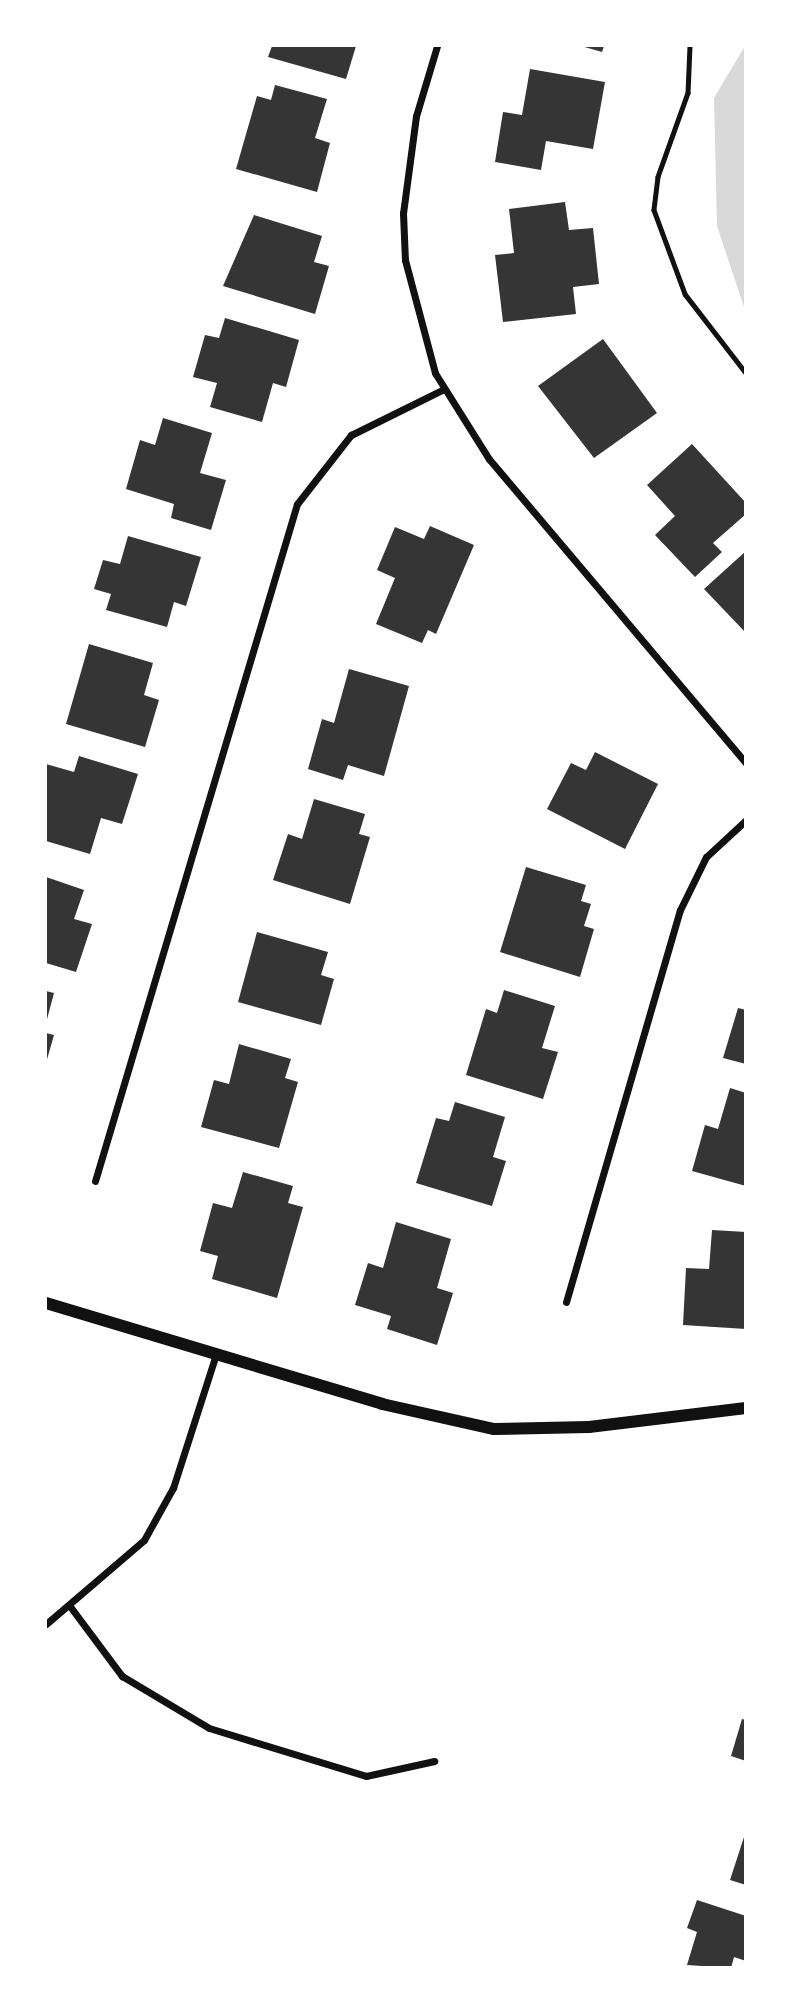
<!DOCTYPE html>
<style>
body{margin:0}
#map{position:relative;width:791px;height:2013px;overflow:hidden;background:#fff;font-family:Literata,serif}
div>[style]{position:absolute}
.water>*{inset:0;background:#d9d9d9}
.building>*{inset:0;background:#353535}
.path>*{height:4.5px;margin:-2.25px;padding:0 2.25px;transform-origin:2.25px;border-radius:2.25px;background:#111}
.minor>*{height:7px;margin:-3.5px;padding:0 3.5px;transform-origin:3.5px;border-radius:3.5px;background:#111}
.tertiary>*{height:12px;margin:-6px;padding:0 6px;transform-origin:6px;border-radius:6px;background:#111}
span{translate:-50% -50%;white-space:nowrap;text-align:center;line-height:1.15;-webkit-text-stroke:5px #fff;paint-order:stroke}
.frame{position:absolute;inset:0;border:47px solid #fff;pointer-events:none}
</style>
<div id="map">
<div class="water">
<i style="clip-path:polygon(745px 46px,746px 46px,745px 310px,717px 226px,714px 98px)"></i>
</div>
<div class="building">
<i style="clip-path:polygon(272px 46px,356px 46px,346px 79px,268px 57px)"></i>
<i style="clip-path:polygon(581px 46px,604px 46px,602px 52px)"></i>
<i style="clip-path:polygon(530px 69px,605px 82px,593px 149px,546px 141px,541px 170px,495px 162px,503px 112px,522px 115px)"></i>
<i style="clip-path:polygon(275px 85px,327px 99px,315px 138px,330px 143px,317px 192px,236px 169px,257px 96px,271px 100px)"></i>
<i style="clip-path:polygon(565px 202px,569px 230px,593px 228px,599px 284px,573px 287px,576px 314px,503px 322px,495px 255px,514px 253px,509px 209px)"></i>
<i style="clip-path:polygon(254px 215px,322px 236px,314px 262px,329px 266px,315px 314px,223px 286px)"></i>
<i style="clip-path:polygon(225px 318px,299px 340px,286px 387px,273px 383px,262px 422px,210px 407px,217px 383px,193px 377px,205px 335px,219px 338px)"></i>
<i style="clip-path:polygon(603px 339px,657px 413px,594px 458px,538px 386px)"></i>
<i style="clip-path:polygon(163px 418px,212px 433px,200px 473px,226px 480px,211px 530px,171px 518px,174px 504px,126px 489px,140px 440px,155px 445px)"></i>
<i style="clip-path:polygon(692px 444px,746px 503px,746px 514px,713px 543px,722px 552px,695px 577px,655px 535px,675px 516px,647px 485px)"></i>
<i style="clip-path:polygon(430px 526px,474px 545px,436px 634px,428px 630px,422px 643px,376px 624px,395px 578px,377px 570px,395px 527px,424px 539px)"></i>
<i style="clip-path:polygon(128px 536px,201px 557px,186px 606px,174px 602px,167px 627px,106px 610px,111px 594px,94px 589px,103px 560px,120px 564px)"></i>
<i style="clip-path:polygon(746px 551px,746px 633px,704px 589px)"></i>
<i style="clip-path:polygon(89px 644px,153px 663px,144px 695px,159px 700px,145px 747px,66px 724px)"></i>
<i style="clip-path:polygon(349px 669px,409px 686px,384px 776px,348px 765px,343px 780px,308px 769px,322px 719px,334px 723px)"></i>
<i style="clip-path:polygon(595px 752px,658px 784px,625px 849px,547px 809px,571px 763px,586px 770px)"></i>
<i style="clip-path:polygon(79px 756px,138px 774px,122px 824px,101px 818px,90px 854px,46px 841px,46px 764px,74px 772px)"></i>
<i style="clip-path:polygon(314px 799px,365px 814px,359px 834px,370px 837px,350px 904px,273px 880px,288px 834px,302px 839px)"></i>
<i style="clip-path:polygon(526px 867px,586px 885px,581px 901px,591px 904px,584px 926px,594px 929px,580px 977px,500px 952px)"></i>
<i style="clip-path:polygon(46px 877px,84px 890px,74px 919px,92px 924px,76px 972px,46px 963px)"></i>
<i style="clip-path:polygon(257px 932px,328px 952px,321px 975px,334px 979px,321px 1025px,238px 1002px)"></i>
<i style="clip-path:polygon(504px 990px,555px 1006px,542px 1048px,558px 1052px,543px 1099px,466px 1075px,486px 1009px,497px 1013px)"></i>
<i style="clip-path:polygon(46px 991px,54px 993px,46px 1023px)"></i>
<i style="clip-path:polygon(738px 1008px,746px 1010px,746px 1064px,723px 1058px)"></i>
<i style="clip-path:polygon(46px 1033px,54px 1035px,46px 1063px)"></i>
<i style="clip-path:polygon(239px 1044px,291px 1059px,285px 1078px,298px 1082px,279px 1148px,201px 1127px,214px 1080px,229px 1084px)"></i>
<i style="clip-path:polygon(730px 1088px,746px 1093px,746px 1186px,692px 1171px,705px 1125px,718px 1129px)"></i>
<i style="clip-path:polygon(455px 1102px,505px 1117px,493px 1157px,506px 1161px,492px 1206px,416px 1183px,436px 1118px,449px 1121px)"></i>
<i style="clip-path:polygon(243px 1172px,293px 1186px,288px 1203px,303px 1207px,277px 1298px,212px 1279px,218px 1256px,200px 1251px,213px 1203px,232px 1208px)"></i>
<i style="clip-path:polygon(396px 1222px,451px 1239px,437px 1288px,453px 1293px,437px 1345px,387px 1329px,391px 1316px,355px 1305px,368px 1263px,383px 1268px)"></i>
<i style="clip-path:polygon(712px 1230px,746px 1232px,746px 1329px,683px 1325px,686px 1268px,709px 1269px)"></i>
<i style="clip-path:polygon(742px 1719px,746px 1720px,746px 1761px,731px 1756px)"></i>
<i style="clip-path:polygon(745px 1834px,746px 1834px,746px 1885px,730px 1880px)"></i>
<i style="clip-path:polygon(697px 1900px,746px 1916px,746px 1961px,734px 1957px,731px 1968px,687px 1965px,697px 1932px,687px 1928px)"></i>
</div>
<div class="path">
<i style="left:690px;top:46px;width:47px;rotate:92.4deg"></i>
<i style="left:688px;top:93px;width:89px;rotate:109.7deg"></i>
<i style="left:658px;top:177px;width:33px;rotate:97deg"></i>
<i style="left:654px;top:210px;width:90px;rotate:69.7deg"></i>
<i style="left:685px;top:294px;width:100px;rotate:52.3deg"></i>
</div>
<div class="minor">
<i style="left:437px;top:46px;width:73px;rotate:106.7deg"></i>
<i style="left:416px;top:116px;width:98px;rotate:97.6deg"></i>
<i style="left:403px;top:213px;width:47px;rotate:87.6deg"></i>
<i style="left:405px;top:260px;width:117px;rotate:75.1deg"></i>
<i style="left:435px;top:373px;width:102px;rotate:57.9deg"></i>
<i style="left:489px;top:459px;width:398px;rotate:49.8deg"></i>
<i style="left:95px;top:1181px;width:706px;rotate:-73.39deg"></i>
<i style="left:297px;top:504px;width:88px;rotate:-52deg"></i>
<i style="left:351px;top:435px;width:104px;rotate:-26.3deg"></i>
<i style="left:566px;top:1302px;width:408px;rotate:-73.8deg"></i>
<i style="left:680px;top:910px;width:59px;rotate:-63.9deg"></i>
<i style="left:706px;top:857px;width:54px;rotate:-42.8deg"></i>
<i style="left:69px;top:1605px;width:89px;rotate:53.3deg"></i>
<i style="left:122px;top:1676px;width:101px;rotate:30.9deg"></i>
<i style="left:209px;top:1728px;width:164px;rotate:17deg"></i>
<i style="left:366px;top:1776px;width:70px;rotate:-12.4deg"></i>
<i style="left:46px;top:1624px;width:129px;rotate:-40.6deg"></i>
<i style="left:144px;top:1540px;width:60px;rotate:-60.9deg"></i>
<i style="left:173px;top:1488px;width:141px;rotate:-72.2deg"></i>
</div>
<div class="tertiary">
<i style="left:46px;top:1303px;width:351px;rotate:16.7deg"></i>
<i style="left:382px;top:1404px;width:115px;rotate:12.6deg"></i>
<i style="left:494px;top:1429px;width:95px;rotate:-1.2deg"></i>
<i style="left:589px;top:1427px;width:158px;rotate:-6.9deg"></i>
</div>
<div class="frame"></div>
</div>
